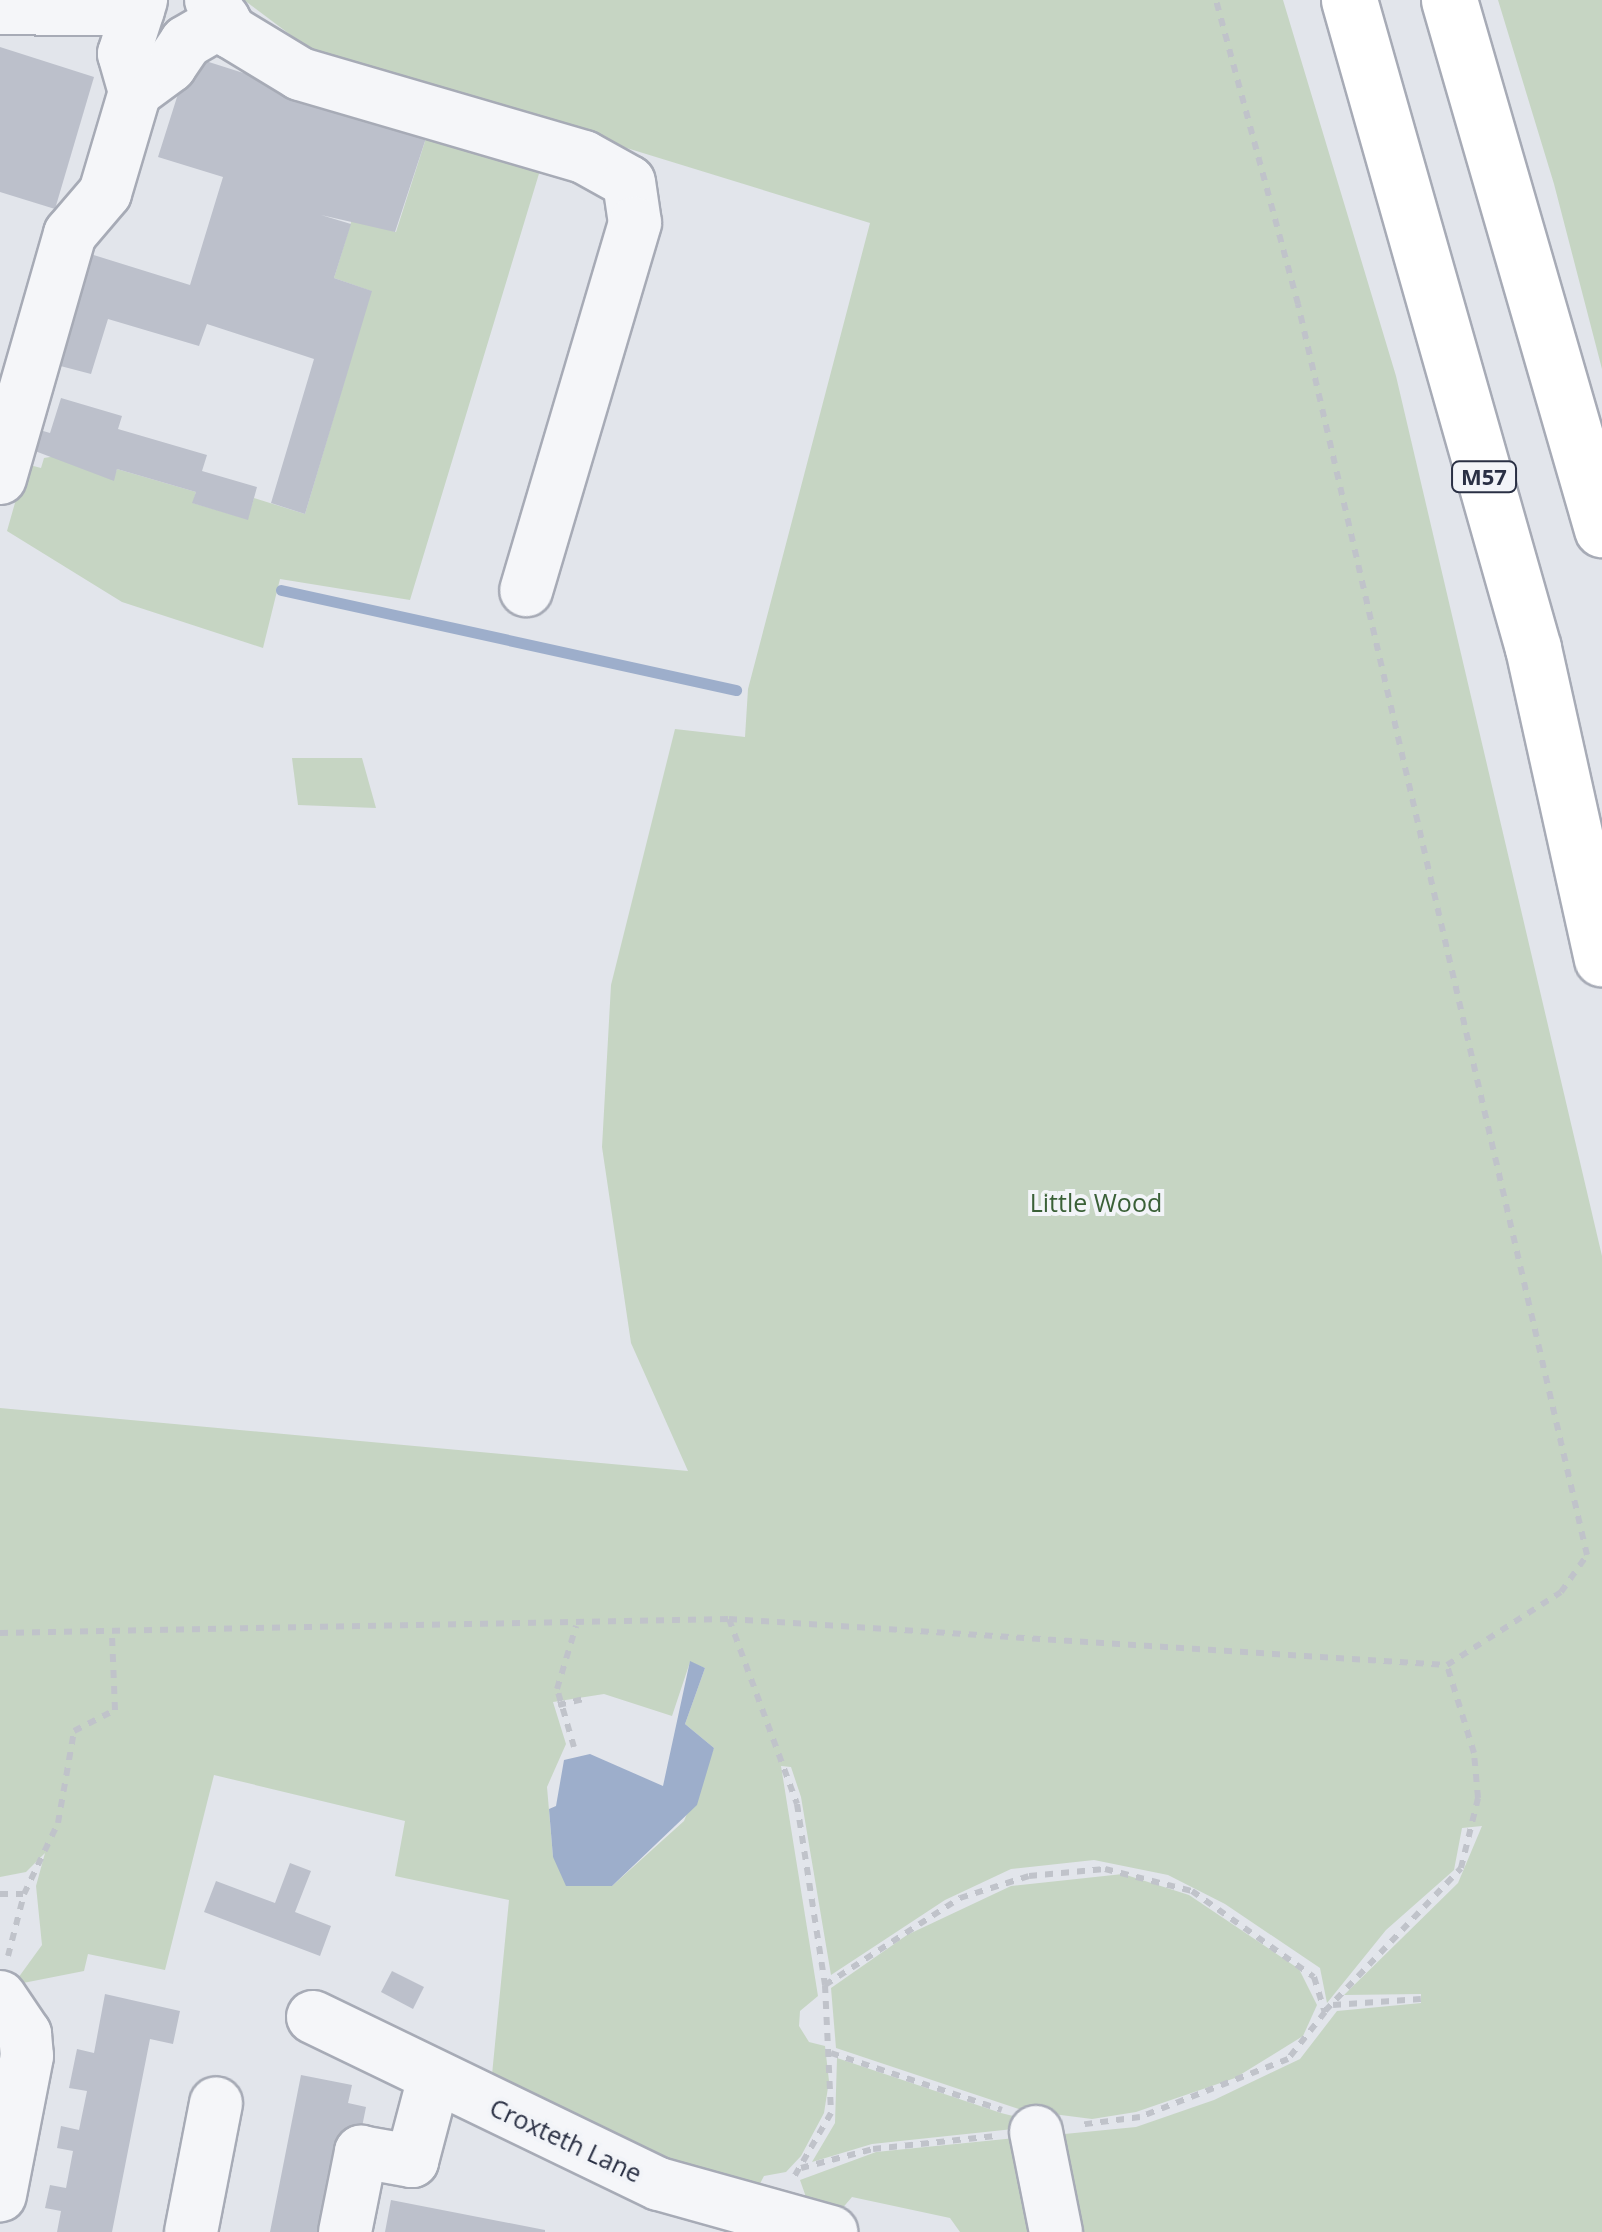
<!DOCTYPE html>
<style>
body{margin:0}
#map{position:relative;width:1602px;height:2232px;overflow:hidden;background:#e2e5eb;font-family:"Open Sans",sans-serif}
div>[style]{position:absolute}
.green>*{inset:0;background:#c6d5c3}
.water>*{inset:0;background:#9daecb}
.stream>*{height:11px;margin:-5.5px;padding:0 5.5px;transform-origin:5.5px;border-radius:5.5px;background:#9daecb}
.building>*{inset:0;background:#bcc0cb}
.path>*{height:6px;margin-top:-3px;transform-origin:0;background:repeating-linear-gradient(90deg,#c0c3ca 0 8px,transparent 0 16px)}
.roads{filter:drop-shadow(2px 0 #a7abb6) drop-shadow(-2px 0 #a7abb6) drop-shadow(0 2px #a7abb6) drop-shadow(0 -2px #a7abb6)}
.minor>*{height:52px;margin:-26px;padding:0 26px;transform-origin:26px;border-radius:26px;background:#f5f6f9}
.highway>*{height:55px;margin:-27.5px;padding:0 27.5px;transform-origin:27.5px;border-radius:27.5px;background:#fff}
span{translate:-50% -50%;white-space:nowrap;text-align:center;line-height:1.15;-webkit-text-stroke:8px #f2f4f8;paint-order:stroke}
.shield-label span{padding:2px 8px;background:#f2f4f8;border:2px solid;border-radius:8px;-webkit-text-stroke-width:0}
.shield-label{font-size:22px;color:#2a3044;font-weight:700}
.park-label{font-size:25px;color:#3a6037}
.street-label{font-size:25px;color:#2a3044}
</style>
<div id="map">
<div class="green">
<i style="clip-path:polygon(evenodd,244px 0,1283px 0,1396px 376px,1602px 1256px,1602px 2232px,1064px 2232px,1044px 2136px,1136px 2127px,1214px 2100px,1300px 2059px,1337px 2011px,1421px 2003px,1421px 1994px,1344px 1995px,1458px 1883px,1482px 1826px,1462px 1828px,1454px 1870px,1386px 1930px,1327px 2003px,1320px 1968px,1225px 1904px,1168px 1875px,1094px 1860px,1011px 1869px,945px 1900px,831px 1975px,801px 1797px,791px 1767px,781px 1766px,818px 1996px,800px 2011px,799px 2026px,809px 2042px,825px 2046px,829px 2081px,824px 2113px,801px 2156px,786px 2172px,764px 2176px,753px 2197px,491px 2085px,509px 1900px,395px 1876px,405px 1821px,214px 1775px,165px 1970px,88px 1954px,84px 1971px,13px 1985px,42px 1945px,36px 1886px,45px 1853px,26px 1872px,0 1877px,0 1408px,688px 1471px,631px 1343px,602px 1147px,611px 985px,675px 729px,745px 737px,748px 689px,870px 223px,312px 51px,244px 0,690px 1662px,705px 1668px,685px 1724px,714px 1748px,684px 1821px,612px 1886px,553px 1857px,547px 1787px,566px 1744px,553px 1702px,604px 1694px,672px 1716px,690px 1662px)"></i>
<i style="clip-path:polygon(1498px 0,1602px 0,1602px 369px,1554px 184px)"></i>
<i style="clip-path:polygon(428px 132px,541px 167px,410px 600px,280px 579px,263px 648px,122px 602px,7px 531px,26px 464px,41px 468px,44px 458px,56px 456px,113px 480px,117px 469px,196px 492px,193px 503px,247px 519px,254px 498px,305px 514px,371px 291px,334px 278px,352px 219px,396px 232px)"></i>
<i style="clip-path:polygon(292px 758px,362px 758px,376px 808px,298px 805px)"></i>
<i style="clip-path:polygon(1123px 1874px,1189px 1895px,1299px 1969px,1317px 2005px,1303px 2036px,1235px 2078px,1136px 2112px,1092px 2119px,1022px 2110px,836px 2048px,831px 1988px,907px 1935px,1011px 1886px)"></i>
<i style="clip-path:polygon(837px 2058px,1001px 2113px,1050px 2125px,872px 2144px,812px 2162px,835px 2123px)"></i>
<i style="clip-path:polygon(1025px 2137px,1046px 2232px,960px 2232px,950px 2218px,852px 2197px,834px 2218px,807px 2200px,800px 2180px,876px 2152px)"></i>
</div>
<div class="water">
<i style="clip-path:polygon(690px 1661px,705px 1668px,685px 1724px,714px 1748px,697px 1805px,612px 1886px,566px 1886px,553px 1857px,549px 1809px,556px 1806px,564px 1760px,590px 1754px,663px 1786px)"></i>
</div>
<div class="stream">
<i style="left:281px;top:590px;width:466px;rotate:12.4deg"></i>
</div>
<div class="building">
<i style="clip-path:polygon(0 47px,94px 77px,55px 209px,0 192px)"></i>
<i style="clip-path:polygon(190px 56px,428px 132px,395px 232px,321px 215px,351px 224px,334px 278px,372px 291px,305px 514px,271px 503px,314px 359px,207px 324px,199px 346px,108px 319px,91px 374px,49px 363px,84px 252px,190px 285px,223px 177px,158px 157px)"></i>
<i style="clip-path:polygon(61px 398px,122px 416px,118px 429px,207px 455px,202px 471px,257px 487px,248px 520px,192px 503px,196px 492px,117px 469px,114px 481px,27px 448px,33px 428px,50px 433px)"></i>
<i style="clip-path:polygon(290px 1863px,311px 1871px,295px 1912px,331px 1926px,320px 1956px,204px 1912px,216px 1881px,275px 1903px)"></i>
<i style="clip-path:polygon(392px 1971px,424px 1987px,413px 2009px,381px 1992px)"></i>
<i style="clip-path:polygon(105px 1994px,180px 2011px,173px 2044px,150px 2039px,112px 2232px,57px 2232px,61px 2211px,45px 2208px,50px 2185px,66px 2188px,73px 2151px,57px 2148px,61px 2126px,79px 2130px,87px 2091px,69px 2088px,77px 2049px,94px 2053px)"></i>
<i style="clip-path:polygon(301px 2075px,352px 2085px,348px 2103px,366px 2107px,358px 2147px,322px 2232px,270px 2232px)"></i>
<i style="clip-path:polygon(391px 2200px,545px 2230px,545px 2232px,385px 2232px)"></i>
</div>
<div class="path">
<i style="left:729px;top:1619px;width:197px;rotate:69.8deg"></i>
<i style="left:797px;top:1804px;width:183px;rotate:81.2deg"></i>
<i style="left:825px;top:1985px;width:128px;rotate:87.3deg"></i>
<i style="left:831px;top:2113px;width:74px;rotate:120deg"></i>
<i style="left:0;top:1633px;width:729px;rotate:-1.1deg"></i>
<i style="left:729px;top:1619px;width:719px;rotate:3.67deg"></i>
<i style="left:1447px;top:1665px;width:135px;rotate:-32.6deg"></i>
<i style="left:1561px;top:1592px;width:45px;rotate:-54.9deg"></i>
<i style="left:1587px;top:1555px;width:1284px;rotate:-103.01deg"></i>
<i style="left:1298px;top:304px;width:315px;rotate:-105.1deg"></i>
<i style="left:558px;top:1705px;width:26px;rotate:-13deg"></i>
<i style="left:574px;top:1747px;width:60px;rotate:-106.3deg"></i>
<i style="left:557px;top:1689px;width:66px;rotate:-73.2deg"></i>
<i style="left:0;top:1894px;width:23px"></i>
<i style="left:8px;top:1956px;width:64px;rotate:-75.5deg"></i>
<i style="left:24px;top:1894px;width:79px;rotate:-64.4deg"></i>
<i style="left:58px;top:1823px;width:93px;rotate:-80.1deg"></i>
<i style="left:74px;top:1731px;width:46px;rotate:-27.1deg"></i>
<i style="left:115px;top:1710px;width:76px;rotate:-92.3deg"></i>
<i style="left:825px;top:1985px;width:161px;rotate:-32.8deg"></i>
<i style="left:960px;top:1898px;width:72px;rotate:-17.7deg"></i>
<i style="left:1029px;top:1876px;width:76px;rotate:-5.3deg"></i>
<i style="left:1105px;top:1869px;width:90px;rotate:14.2deg"></i>
<i style="left:1192px;top:1891px;width:149px;rotate:35.2deg"></i>
<i style="left:1314px;top:1977px;width:37px;rotate:73deg"></i>
<i style="left:1325px;top:2012px;width:60px;rotate:128.2deg"></i>
<i style="left:1288px;top:2059px;width:159px;rotate:158.6deg"></i>
<i style="left:1140px;top:2117px;width:63px;rotate:172.6deg"></i>
<i style="left:1333px;top:2005px;width:88px;rotate:-3.9deg"></i>
<i style="left:1325px;top:2011px;width:197px;rotate:-46.4deg"></i>
<i style="left:1461px;top:1868px;width:72px;rotate:-76.3deg"></i>
<i style="left:1478px;top:1798px;width:45px;rotate:-95.1deg"></i>
<i style="left:1474px;top:1753px;width:92px;rotate:-107.1deg"></i>
<i style="left:831px;top:2053px;width:180px;rotate:18.4deg"></i>
<i style="left:801px;top:2168px;width:74px;rotate:-14.8deg"></i>
<i style="left:873px;top:2149px;width:123px;rotate:-6.1deg"></i>
</div>
<div class="roads">
<div class="minor">
<i style="left:211px;top:0;width:38px;rotate:58deg"></i>
<i style="left:231px;top:32px;width:81px;rotate:31.3deg"></i>
<i style="left:300px;top:74px;width:296px;rotate:16.3deg"></i>
<i style="left:584px;top:157px;width:51px;rotate:29.1deg"></i>
<i style="left:629px;top:182px;width:41px;rotate:81.7deg"></i>
<i style="left:635px;top:223px;width:383px;rotate:106.5deg"></i>
<i style="left:0;top:8px;width:138px;rotate:0.8deg"></i>
<i style="left:135px;top:92px;width:44px;rotate:-36.6deg"></i>
<i style="left:170px;top:66px;width:29px;rotate:-56deg"></i>
<i style="left:186px;top:42px;width:44px;rotate:-30.1deg"></i>
<i style="left:0;top:478px;width:254px;rotate:-74deg"></i>
<i style="left:70px;top:234px;width:54px;rotate:-49.5deg"></i>
<i style="left:105px;top:193px;width:105px;rotate:-73.5deg"></i>
<i style="left:135px;top:92px;width:40px;rotate:-106deg"></i>
<i style="left:124px;top:54px;width:57px;rotate:-72.5deg"></i>
<i style="left:0;top:1997px;width:45px;rotate:56deg"></i>
<i style="left:25px;top:2034px;width:22px;rotate:85deg"></i>
<i style="left:27px;top:2056px;width:142px;rotate:101deg"></i>
<i style="left:313px;top:2017px;width:384px;rotate:25.8deg"></i>
<i style="left:659px;top:2184px;width:179px;rotate:15.6deg"></i>
<i style="left:1036px;top:2132px;width:102px;rotate:78.7deg"></i>
<i style="left:191px;top:2232px;width:131px;rotate:-79deg"></i>
<i style="left:345px;top:2232px;width:82px;rotate:-78.7deg"></i>
<i style="left:361px;top:2152px;width:52px;rotate:10deg"></i>
<i style="left:412px;top:2161px;width:86px;rotate:-75.2deg"></i>
</div>
<div class="highway">
<i style="left:1349px;top:0;width:674px;rotate:74.15deg"></i>
<i style="left:1533px;top:648px;width:318px;rotate:77.5deg"></i>
<i style="left:1449px;top:0;width:551px;rotate:73.87deg"></i>
</div>
</div>
<div class="shield-label">
<span style="left:1484px;top:477px">M57</span>
</div>
<div class="park-label">
<span style="left:1096px;top:1202px">Little Wood</span>
</div>
<div class="street-label">
<span style="left:566px;top:2140px;rotate:25deg">Croxteth Lane</span>
</div>
</div>
